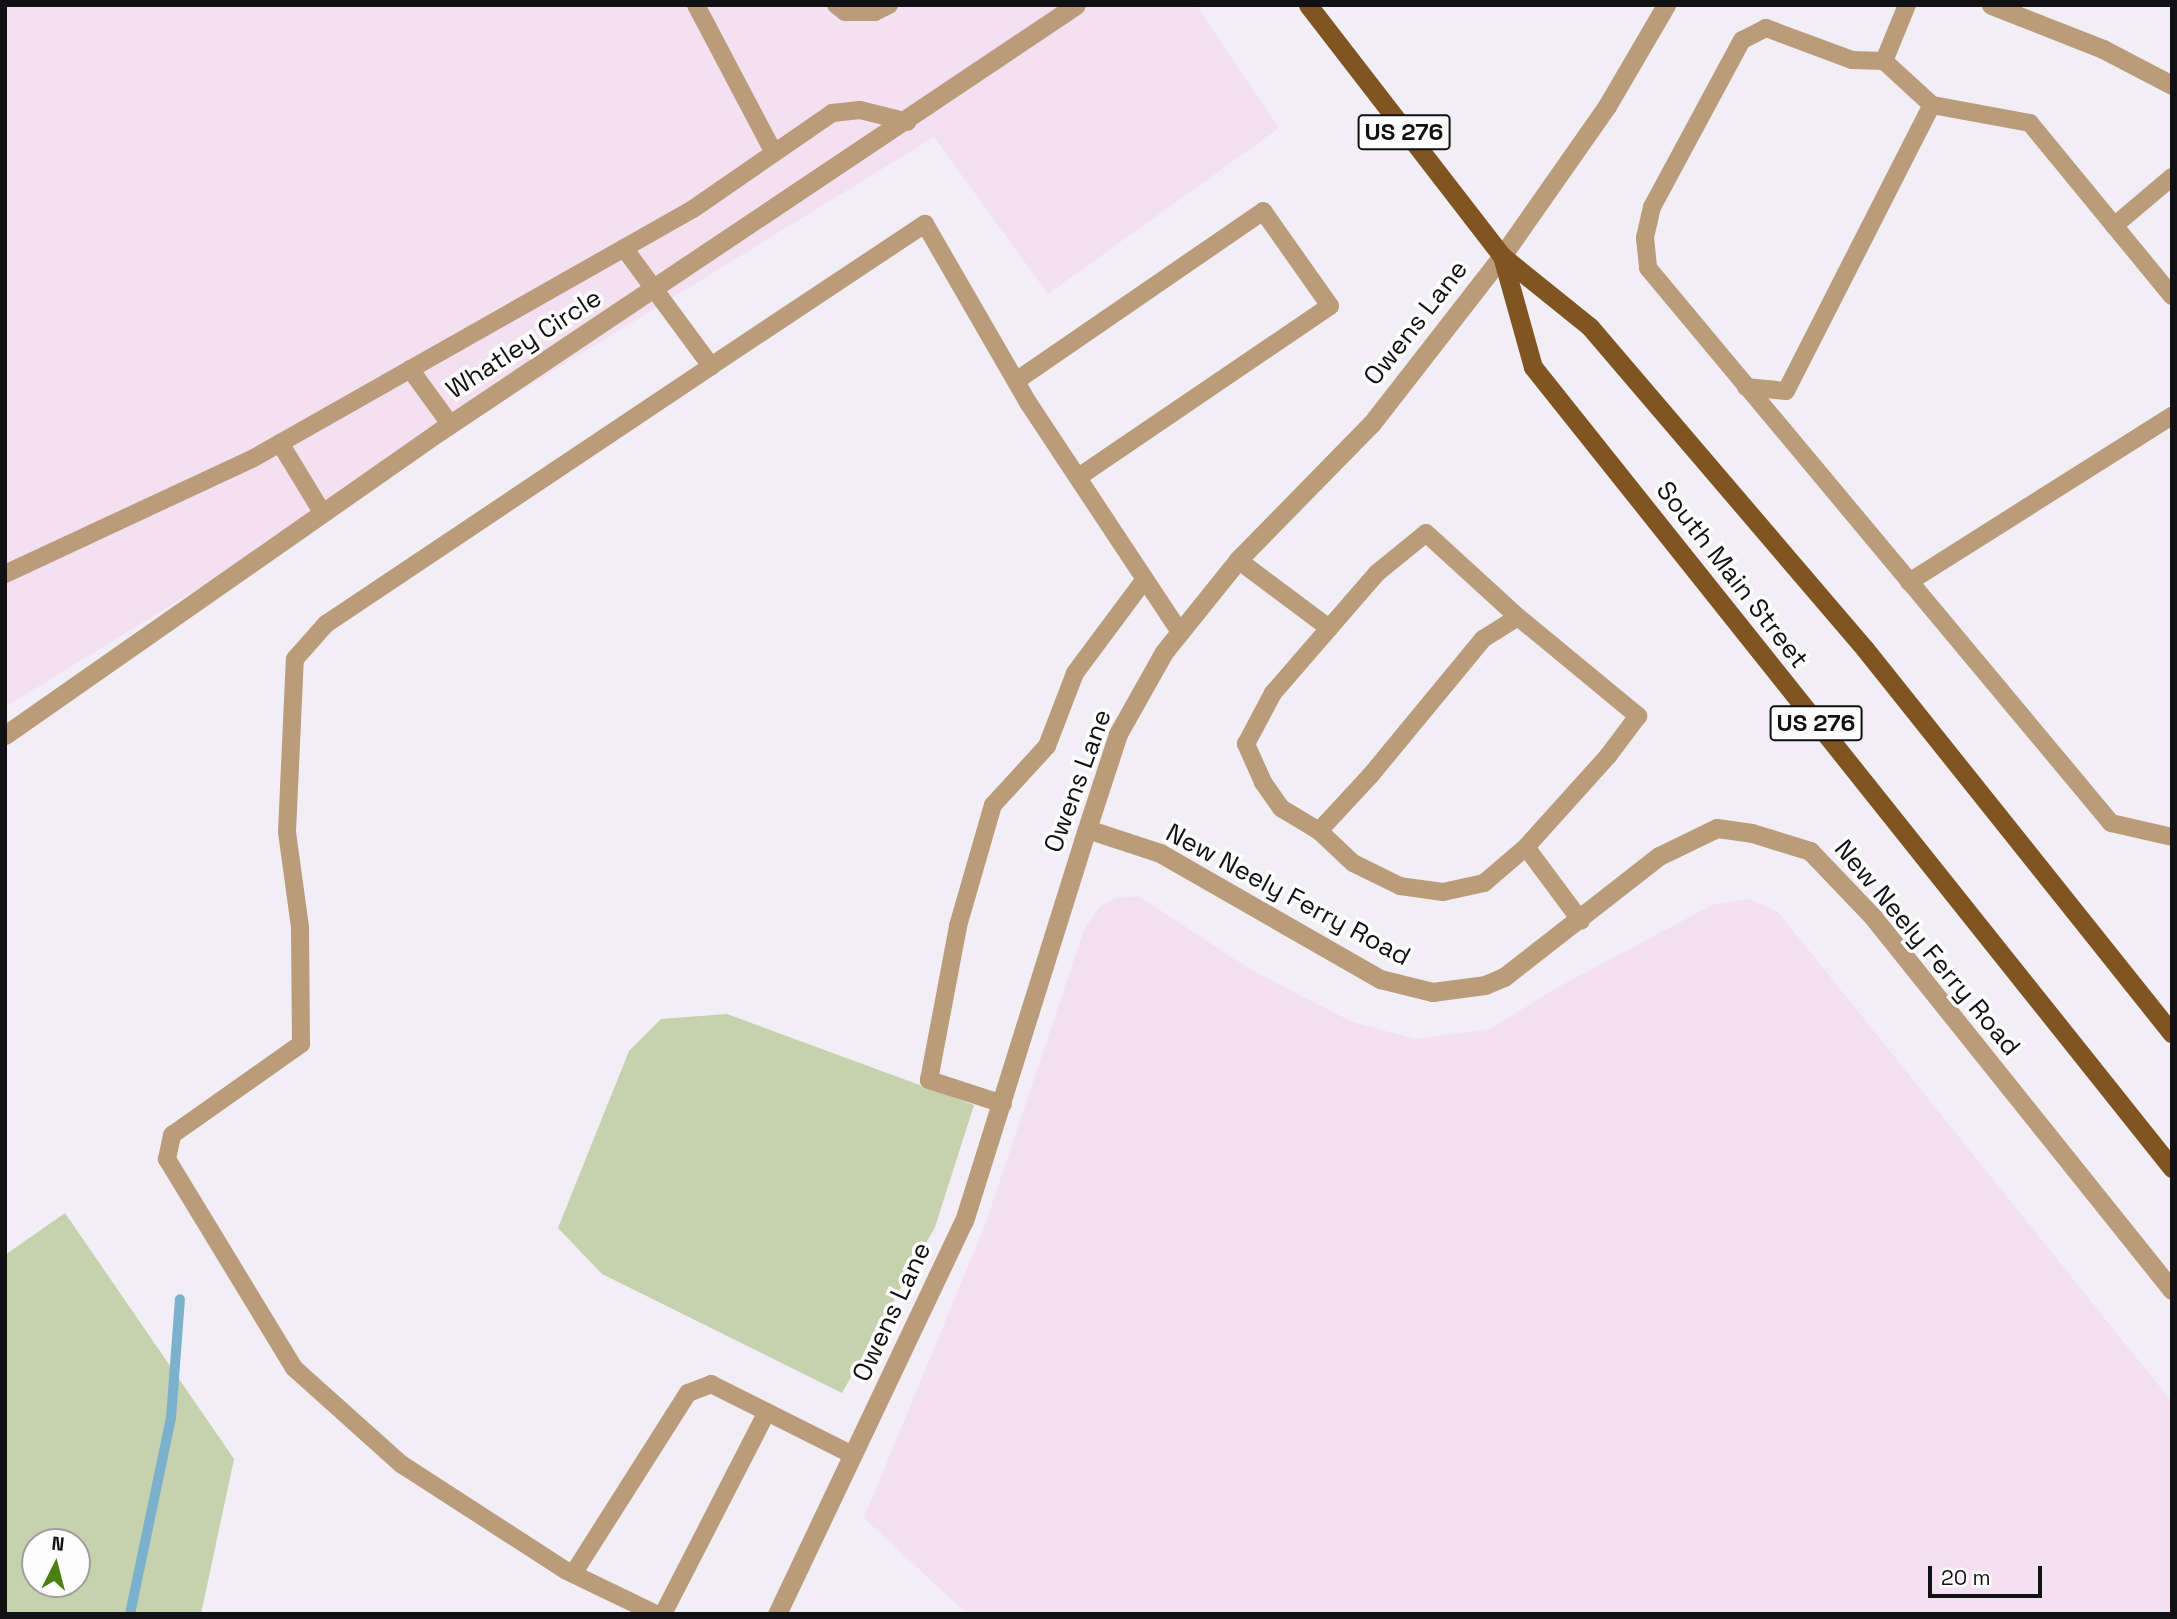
<!DOCTYPE html>
<style>
body{margin:0}
#map{position:relative;width:2177px;height:1619px;overflow:hidden;background:#f2eef5;font-family:"Space Grotesk",sans-serif}
div>[style]{position:absolute}
.commercial>*{inset:0;background:#f3e0f0}
.green>*{inset:0;background:#c6d1ae}
.stream>*{height:10px;margin:-5px;padding:0 5px;transform-origin:5px;border-radius:5px;background:#7cb1ce}
.service>*{height:18px;margin:-9px;padding:0 9px;transform-origin:9px;border-radius:9px;background:#ba9b7a}
.minor>*{height:19px;margin:-9.5px;padding:0 9.5px;transform-origin:9.5px;border-radius:9.5px;background:#ba9b7a}
.tertiary>*{height:19px;margin:-9.5px;padding:0 9.5px;transform-origin:9.5px;border-radius:9.5px;background:#ba9b7a}
.primary>*{height:19px;margin:-9.5px;padding:0 9.5px;transform-origin:9.5px;border-radius:9.5px;background:#805521}
span{translate:-50% -50%;white-space:nowrap;text-align:center;line-height:1.15;-webkit-text-stroke:7px #fefdfe;paint-order:stroke}
.shield-label span{padding:2px 5px;background:#fefdfe;border:2px solid;border-radius:5px;-webkit-text-stroke-width:0}
.shield-label{font-size:24px;color:#111012;font-weight:700}
.street-label{font-size:26px;color:#111012}
.frame{position:absolute;inset:0;border:7px solid #111012;pointer-events:none}
.north{position:absolute;left:21px;top:1528px;width:70px;height:70px;box-sizing:border-box;background:#fefdfe;border:2px solid #9f9ea0;border-radius:50%;rotate:6deg;font-size:19px;font-weight:700;line-height:28px;text-align:center;color:#111012}
.north::after{content:'';display:block;margin:auto;width:24px;height:32px;background:#4c7f11;clip-path:polygon(50% 0,100% 100%,50% 72%,0 100%)}
.scale{position:absolute;left:1928px;top:1566px;width:114px;height:32px;box-sizing:border-box;border:4px solid #111012;border-top:0;padding-left:9px;font-size:21px;line-height:24px;white-space:nowrap;color:#111012;-webkit-text-stroke:5px #fefdfe;paint-order:stroke}
</style>
<div id="map">
<div class="commercial">
<i style="clip-path:polygon(5px 5px,1196px 5px,1279px 128px,1048px 294px,934px 137px,5px 707px)"></i>
<i style="clip-path:polygon(1139px 896px,1251px 970px,1352px 1022px,1416px 1039px,1491px 1029px,1549px 992px,1714px 904px,1750px 899px,1778px 912px,2172px 1402px,2172px 1614px,967px 1614px,864px 1518px,985px 1225px,1084px 930px,1100px 906px,1116px 898px)"></i>
</div>
<div class="green">
<i style="clip-path:polygon(727px 1014px,974px 1105px,935px 1227px,842px 1393px,602px 1274px,558px 1228px,629px 1051px,661px 1019px)"></i>
<i style="clip-path:polygon(evenodd,65px 1213px,234px 1459px,201px 1614px,5px 1614px,5px 1255px,65px 1213px,35px 1542px,77px 1542px,77px 1584px,35px 1584px,35px 1542px)"></i>
</div>
<div class="stream">
<i style="left:130px;top:1614px;width:200px;rotate:-78.2deg"></i>
<i style="left:171px;top:1418px;width:119px;rotate:-85.7deg"></i>
</div>
<div class="service">
<i style="left:696px;top:5px;width:167px;rotate:62.2deg"></i>
<i style="left:836px;top:5px;width:11px;rotate:38deg"></i>
<i style="left:845px;top:12px;width:30px"></i>
<i style="left:875px;top:12px;width:16px;rotate:-27deg"></i>
<i style="left:1884px;top:61px;width:61px;rotate:-67.7deg"></i>
<i style="left:2114px;top:226px;width:76px;rotate:-40.2deg"></i>
<i style="left:624px;top:248px;width:147px;rotate:53.6deg"></i>
<i style="left:711px;top:366px;width:257px;rotate:-33.6deg"></i>
<i style="left:925px;top:224px;width:208px;rotate:60deg"></i>
<i style="left:1029px;top:404px;width:273px;rotate:56.5deg"></i>
<i style="left:2172px;top:296px;width:224px;rotate:-129.4deg"></i>
<i style="left:2030px;top:123px;width:100px;rotate:-169.6deg"></i>
<i style="left:1932px;top:105px;width:65px;rotate:-137.5deg"></i>
<i style="left:1884px;top:61px;width:32px;rotate:-178deg"></i>
<i style="left:1852px;top:60px;width:92px;rotate:-159.6deg"></i>
<i style="left:1766px;top:28px;width:27px;rotate:153deg"></i>
<i style="left:1742px;top:40px;width:190px;rotate:118.3deg"></i>
<i style="left:1652px;top:207px;width:32px;rotate:103deg"></i>
<i style="left:1645px;top:238px;width:30px;rotate:84deg"></i>
<i style="left:1648px;top:268px;width:723px;rotate:50.16deg"></i>
<i style="left:2111px;top:823px;width:63px;rotate:12.9deg"></i>
<i style="left:410px;top:369px;width:68px;rotate:54deg"></i>
<i style="left:1016px;top:381px;width:300px;rotate:-34.5deg"></i>
<i style="left:1263px;top:211px;width:116px;rotate:54.8deg"></i>
<i style="left:1330px;top:306px;width:305px;rotate:145.8deg"></i>
<i style="left:1746px;top:387px;width:40px;rotate:5.7deg"></i>
<i style="left:1786px;top:391px;width:321px;rotate:-63deg"></i>
<i style="left:280px;top:443px;width:81px;rotate:58.7deg"></i>
<i style="left:1426px;top:533px;width:125px;rotate:42.4deg"></i>
<i style="left:1518px;top:617px;width:156px;rotate:39.5deg"></i>
<i style="left:1638px;top:716px;width:50px;rotate:126.9deg"></i>
<i style="left:1608px;top:756px;width:122px;rotate:132deg"></i>
<i style="left:1526px;top:847px;width:55px;rotate:139.4deg"></i>
<i style="left:1484px;top:883px;width:42px;rotate:167.6deg"></i>
<i style="left:1443px;top:892px;width:43px;rotate:-172.1deg"></i>
<i style="left:1400px;top:886px;width:52px;rotate:-153.9deg"></i>
<i style="left:1353px;top:863px;width:47px;rotate:-136.7deg"></i>
<i style="left:1319px;top:831px;width:44px;rotate:-148.8deg"></i>
<i style="left:1281px;top:808px;width:32px;rotate:-125deg"></i>
<i style="left:1263px;top:782px;width:42px;rotate:-114.1deg"></i>
<i style="left:1246px;top:744px;width:58px;rotate:-62.1deg"></i>
<i style="left:1273px;top:693px;width:159px;rotate:-49.1deg"></i>
<i style="left:1377px;top:573px;width:63px;rotate:-39.2deg"></i>
<i style="left:1238px;top:560px;width:114px;rotate:36.8deg"></i>
<i style="left:5px;top:574px;width:272px;rotate:-25deg"></i>
<i style="left:252px;top:459px;width:507px;rotate:-29.55deg"></i>
<i style="left:693px;top:209px;width:169px;rotate:-34.6deg"></i>
<i style="left:832px;top:113px;width:28px;rotate:-6deg"></i>
<i style="left:860px;top:110px;width:49px;rotate:14deg"></i>
<i style="left:1909px;top:582px;width:311px;rotate:-32.3deg"></i>
<i style="left:1319px;top:831px;width:75px;rotate:-47.2deg"></i>
<i style="left:1370px;top:776px;width:178px;rotate:-50.5deg"></i>
<i style="left:1483px;top:639px;width:41px;rotate:-32.2deg"></i>
<i style="left:1526px;top:847px;width:92px;rotate:53.4deg"></i>
<i style="left:1003px;top:1104px;width:78px;rotate:-162deg"></i>
<i style="left:929px;top:1080px;width:157px;rotate:-79.3deg"></i>
<i style="left:958px;top:926px;width:126px;rotate:-73.9deg"></i>
<i style="left:993px;top:805px;width:80px;rotate:-47.5deg"></i>
<i style="left:1047px;top:746px;width:78px;rotate:-69deg"></i>
<i style="left:1075px;top:673px;width:117px;rotate:-53.3deg"></i>
<i style="left:573px;top:1574px;width:214px;rotate:-57.6deg"></i>
<i style="left:688px;top:1393px;width:25px;rotate:-21deg"></i>
<i style="left:711px;top:1384px;width:159px;rotate:26.6deg"></i>
<i style="left:656px;top:1614px;width:101px;rotate:-154.2deg"></i>
<i style="left:565px;top:1570px;width:195px;rotate:-147.1deg"></i>
<i style="left:401px;top:1464px;width:144px;rotate:-138.1deg"></i>
<i style="left:294px;top:1368px;width:245px;rotate:-121.3deg"></i>
<i style="left:167px;top:1159px;width:25px;rotate:-78deg"></i>
<i style="left:172px;top:1135px;width:158px;rotate:-35.2deg"></i>
<i style="left:301px;top:1044px;width:117px;rotate:-90.5deg"></i>
<i style="left:300px;top:927px;width:96px;rotate:-97.8deg"></i>
<i style="left:287px;top:832px;width:173px;rotate:-87.4deg"></i>
<i style="left:295px;top:659px;width:47px;rotate:-48.5deg"></i>
<i style="left:326px;top:624px;width:463px;rotate:-33.8deg"></i>
<i style="left:663px;top:1614px;width:227px;rotate:-62.8deg"></i>
</div>
<div class="minor">
<i style="left:1991px;top:5px;width:120px;rotate:21.4deg"></i>
<i style="left:2103px;top:49px;width:78px;rotate:27.6deg"></i>
<i style="left:1502px;top:256px;width:183px;rotate:-55deg"></i>
<i style="left:1607px;top:106px;width:117px;rotate:-59.7deg"></i>
<i style="left:5px;top:735px;width:531px;rotate:-34.95deg"></i>
<i style="left:440px;top:431px;width:765px;rotate:-33.81deg"></i>
<i style="left:777px;top:1614px;width:435px;rotate:-64.6deg"></i>
<i style="left:964px;top:1221px;width:411px;rotate:-72.6deg"></i>
</div>
<div class="tertiary">
<i style="left:1502px;top:256px;width:213px;rotate:127.9deg"></i>
<i style="left:1371px;top:424px;width:190px;rotate:134.4deg"></i>
<i style="left:1238px;top:560px;width:118px;rotate:128.8deg"></i>
<i style="left:1164px;top:652px;width:94px;rotate:119.3deg"></i>
<i style="left:1118px;top:734px;width:100px;rotate:108.1deg"></i>
<i style="left:1087px;top:829px;width:77px;rotate:18.2deg"></i>
<i style="left:1160px;top:853px;width:254px;rotate:29.8deg"></i>
<i style="left:1380px;top:979px;width:54px;rotate:14deg"></i>
<i style="left:1432px;top:992px;width:53px;rotate:-7.5deg"></i>
<i style="left:1485px;top:985px;width:21px;rotate:-23deg"></i>
<i style="left:1504px;top:977px;width:197px;rotate:-38deg"></i>
<i style="left:1659px;top:856px;width:64px;rotate:-25.8deg"></i>
<i style="left:1717px;top:828px;width:35px;rotate:8deg"></i>
<i style="left:1752px;top:833px;width:61px;rotate:17.2deg"></i>
<i style="left:1810px;top:851px;width:91px;rotate:46.3deg"></i>
<i style="left:1873px;top:917px;width:478px;rotate:51.3deg"></i>
</div>
<div class="primary">
<i style="left:1308px;top:5px;width:317px;rotate:52.3deg"></i>
<i style="left:1502px;top:256px;width:113px;rotate:38.9deg"></i>
<i style="left:1590px;top:327px;width:423px;rotate:49.5deg"></i>
<i style="left:1865px;top:649px;width:492px;rotate:51.4deg"></i>
<i style="left:1502px;top:256px;width:115px;rotate:74.4deg"></i>
<i style="left:1533px;top:367px;width:1025px;rotate:51.42deg"></i>
</div>
<div class="shield-label">
<span style="left:1404px;top:132px">US 276</span>
<span style="left:1816px;top:723px">US 276</span>
</div>
<div class="street-label">
<span style="left:1416px;top:323px;rotate:-52deg">Owens Lane</span>
<span style="left:524px;top:344px;rotate:-33deg">Whatley Circle</span>
<span style="left:1732px;top:575px;rotate:52deg">South Main Street</span>
<span style="left:1078px;top:781px;rotate:-70deg">Owens Lane</span>
<span style="left:1288px;top:895px;rotate:28deg">New Neely Ferry Road</span>
<span style="left:1927px;top:948px;rotate:50deg">New Neely Ferry Road</span>
<span style="left:892px;top:1312px;rotate:-65deg">Owens Lane</span>
</div>
<div class="frame"></div>
<div class="north">N</div>
<div class="scale">20 m</div>
</div>
